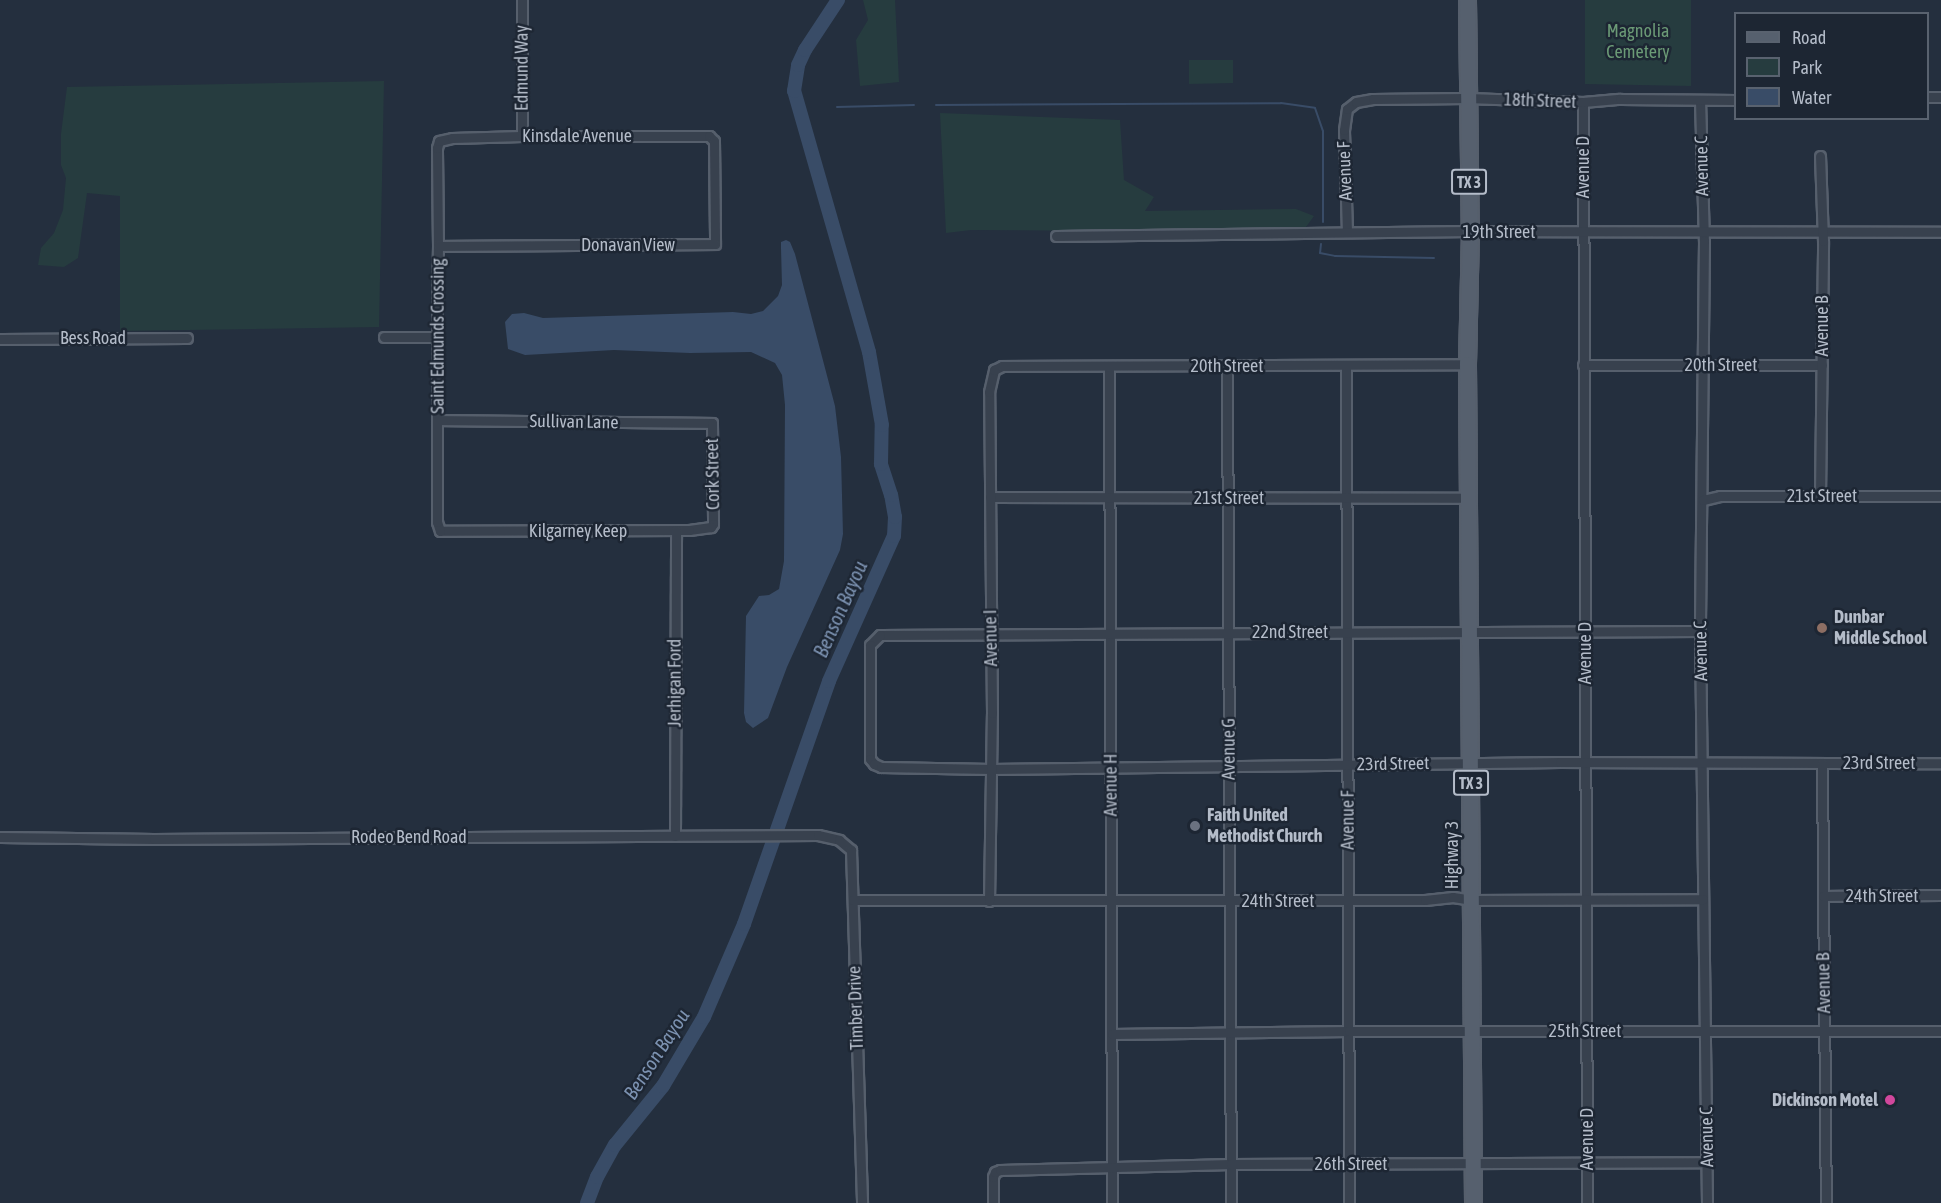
<!DOCTYPE html>
<style>
body{margin:0}
#map{position:relative;width:1941px;height:1203px;overflow:hidden;background:#242f3e;font-family:"Asap Condensed",sans-serif}
div>[style]{position:absolute}
.green>*{inset:0;background:#263c3f}
.water>*{inset:0;background:#394c67}
.stream>*{height:2px;margin:-1px;padding:0 1px;transform-origin:1px;border-radius:1px;background:#394c67}
.river>*{height:14px;margin:-7px;padding:0 7px;transform-origin:7px;border-radius:7px;background:#394c67}
.roads{filter:drop-shadow(2px 0 #565f6c) drop-shadow(-2px 0 #565f6c) drop-shadow(0 2px #565f6c) drop-shadow(0 -2px #565f6c)}
.street>*{height:9px;margin:-4.5px;padding:0 4.5px;transform-origin:4.5px;border-radius:4.5px;background:#38414e}
.primary>*{height:15px;margin:-7.5px;padding:0 7.5px;transform-origin:7.5px;border-radius:7.5px;background:#56606e}
.dots>*{width:16px;height:16px;translate:-50% -50%;box-sizing:border-box;border:3px solid #1d2633;border-radius:50%}
span{translate:-50% -50%;white-space:nowrap;text-align:center;line-height:1.15;-webkit-text-stroke:5px #1d2633;paint-order:stroke}
.shield-label span{padding:2px 4px;background:#1d2633;border:2px solid;border-radius:4px;-webkit-text-stroke-width:0}
.shield-label{font-size:16px;color:#b4bcc9;font-weight:700}
.park-label{font-size:18px;color:#6b9a76}
.street-label{font-size:18px;color:#b4bcc9}
.poi-label{font-size:18px;color:#b4bcc9;font-weight:700}
.left{translate:0 -50%;text-align:left}
.right{translate:-100% -50%;text-align:right}
.water-label{font-size:20px;color:#7c92b1;font-style:italic}
.legend{position:absolute;left:1734px;top:12px;width:195px;height:108px;box-sizing:border-box;background:#1d2633;border:2px solid #59626f;margin:0;padding:8px 10px;list-style:none;font-size:18px;color:#b4bcc9}
.legend li{display:flex;align-items:center;gap:12px;height:30px}
.legend b{width:30px;border:2px solid #59626f}
</style>
<div id="map">
<div class="green">
<i style="clip-path:polygon(863px 0,895px 0,899px 82px,860px 86px,856px 40px,868px 20px)"></i>
<i style="clip-path:polygon(1585px 0,1691px 0,1691px 86px,1585px 84px)"></i>
<i style="clip-path:polygon(1189px 60px,1233px 60px,1233px 83px,1189px 84px)"></i>
<i style="clip-path:polygon(384px 81px,379px 327px,120px 331px,120px 196px,87px 193px,78px 258px,64px 267px,38px 265px,41px 248px,54px 233px,63px 210px,66px 178px,61px 165px,61px 134px,67px 87px)"></i>
<i style="clip-path:polygon(940px 113px,1120px 120px,1124px 180px,1154px 197px,1145px 211px,1296px 209px,1314px 216px,1306px 227px,1119px 231px,971px 230px,946px 233px)"></i>
</div>
<div class="water">
<i style="clip-path:polygon(786px 240px,790px 242px,795px 254px,835px 406px,841px 457px,843px 534px,840px 550px,787px 667px,768px 718px,753px 728px,746px 722px,744px 713px,746px 616px,759px 596px,769px 595px,779px 589px,784px 561px,785px 405px,782px 375px,775px 363px,751px 352px,690px 353px,614px 350px,525px 355px,508px 349px,505px 322px,512px 314px,524px 313px,543px 318px,733px 312px,751px 314px,763px 311px,778px 296px,782px 285px,781px 248px,781px 242px)"></i>
</div>
<div class="stream">
<i style="left:936px;top:105px;width:345px;rotate:-0.3deg"></i>
<i style="left:1281px;top:103px;width:34px;rotate:8deg"></i>
<i style="left:1315px;top:108px;width:24px;rotate:71deg"></i>
<i style="left:1323px;top:131px;width:91px;rotate:90deg"></i>
<i style="left:837px;top:107px;width:77px;rotate:-1.5deg"></i>
<i style="left:802px;top:122px;width:3px;rotate:-18deg"></i>
<i style="left:1321px;top:244px;width:9px;rotate:96deg"></i>
<i style="left:1320px;top:253px;width:15px;rotate:11deg"></i>
<i style="left:1335px;top:256px;width:99px;rotate:1.2deg"></i>
</div>
<div class="river">
<i style="left:587px;top:1203px;width:28px;rotate:-69deg"></i>
<i style="left:597px;top:1177px;width:37px;rotate:-61deg"></i>
<i style="left:615px;top:1145px;width:76px;rotate:-50.9deg"></i>
<i style="left:663px;top:1086px;width:80px;rotate:-59.3deg"></i>
<i style="left:704px;top:1017px;width:101px;rotate:-66.7deg"></i>
<i style="left:744px;top:924px;width:257px;rotate:-70.7deg"></i>
<i style="left:829px;top:681px;width:159px;rotate:-65.9deg"></i>
<i style="left:894px;top:536px;width:19px;rotate:-87deg"></i>
<i style="left:895px;top:517px;width:22px;rotate:-100deg"></i>
<i style="left:891px;top:495px;width:33px;rotate:-108deg"></i>
<i style="left:881px;top:464px;width:39px;rotate:-89deg"></i>
<i style="left:882px;top:425px;width:74px;rotate:-100.1deg"></i>
<i style="left:869px;top:352px;width:272px;rotate:-106deg"></i>
<i style="left:794px;top:91px;width:26px;rotate:-81deg"></i>
<i style="left:798px;top:65px;width:17px;rotate:-65deg"></i>
<i style="left:805px;top:50px;width:60px;rotate:-56.6deg"></i>
</div>
<div class="roads">
<div class="street">
<i style="left:522px;top:0;width:136px;rotate:90deg"></i>
<i style="left:1928px;top:97px;width:13px"></i>
<i style="left:1700px;top:100px;width:141px;rotate:88.4deg"></i>
<i style="left:1704px;top:241px;width:390px;rotate:90.6deg"></i>
<i style="left:1700px;top:631px;width:572px;rotate:89.3deg"></i>
<i style="left:1583px;top:102px;width:1101px;rotate:89.79deg"></i>
<i style="left:1347px;top:232px;width:102px;rotate:-91.7deg"></i>
<i style="left:1344px;top:130px;width:21px;rotate:-82deg"></i>
<i style="left:1347px;top:109px;width:11px;rotate:-38deg"></i>
<i style="left:1356px;top:102px;width:17px;rotate:-10deg"></i>
<i style="left:1373px;top:99px;width:94px;rotate:-0.6deg"></i>
<i style="left:1467px;top:98px;width:116px;rotate:2deg"></i>
<i style="left:1583px;top:102px;width:37px;rotate:-5deg"></i>
<i style="left:1620px;top:99px;width:116px;rotate:0.5deg"></i>
<i style="left:1056px;top:236px;width:414px;rotate:-0.7deg"></i>
<i style="left:1470px;top:231px;width:471px;rotate:0.1deg"></i>
<i style="left:384px;top:337px;width:53px"></i>
<i style="left:0;top:339px;width:187px;rotate:-0.3deg"></i>
<i style="left:1583px;top:365px;width:239px"></i>
<i style="left:1227px;top:366px;width:837px;rotate:89.73deg"></i>
<i style="left:1346px;top:366px;width:837px;rotate:89.79deg"></i>
<i style="left:1109px;top:367px;width:836px;rotate:89.79deg"></i>
<i style="left:437px;top:420px;width:275px;rotate:0.6deg"></i>
<i style="left:712px;top:423px;width:101px;rotate:89.4deg"></i>
<i style="left:713px;top:524px;width:4px;rotate:124deg"></i>
<i style="left:711px;top:527px;width:22px;rotate:172deg"></i>
<i style="left:689px;top:530px;width:249px;rotate:179.8deg"></i>
<i style="left:440px;top:531px;width:9px;rotate:-108deg"></i>
<i style="left:437px;top:522px;width:213px;rotate:-90deg"></i>
<i style="left:437px;top:309px;width:63px;rotate:-89.1deg"></i>
<i style="left:438px;top:246px;width:98px;rotate:-90.6deg"></i>
<i style="left:437px;top:148px;width:7px;rotate:-74deg"></i>
<i style="left:439px;top:141px;width:13px;rotate:-13deg"></i>
<i style="left:452px;top:138px;width:70px;rotate:-1.6deg"></i>
<i style="left:522px;top:136px;width:187px"></i>
<i style="left:709px;top:136px;width:7px;rotate:45deg"></i>
<i style="left:714px;top:141px;width:103px;rotate:89.4deg"></i>
<i style="left:715px;top:244px;width:277px;rotate:179.6deg"></i>
<i style="left:1820px;top:496px;width:255px;rotate:-89.3deg"></i>
<i style="left:1823px;top:241px;width:85px;rotate:-92deg"></i>
<i style="left:990px;top:497px;width:479px;rotate:0.1deg"></i>
<i style="left:1703px;top:500px;width:17px;rotate:-13deg"></i>
<i style="left:1720px;top:496px;width:221px"></i>
<i style="left:1700px;top:631px;width:820px;rotate:179.72deg"></i>
<i style="left:880px;top:635px;width:14px;rotate:135deg"></i>
<i style="left:870px;top:645px;width:114px;rotate:90deg"></i>
<i style="left:870px;top:759px;width:6px;rotate:51deg"></i>
<i style="left:874px;top:764px;width:8px;rotate:23deg"></i>
<i style="left:881px;top:767px;width:110px;rotate:1deg"></i>
<i style="left:991px;top:769px;width:569px;rotate:-0.7deg"></i>
<i style="left:1560px;top:762px;width:381px;rotate:0.2deg"></i>
<i style="left:1822px;top:763px;width:440px;rotate:89.5deg"></i>
<i style="left:675px;top:836px;width:306px;rotate:-89.8deg"></i>
<i style="left:0;top:837px;width:154px;rotate:0.7deg"></i>
<i style="left:154px;top:839px;width:664px;rotate:-0.35deg"></i>
<i style="left:818px;top:835px;width:22px;rotate:13deg"></i>
<i style="left:839px;top:840px;width:16px;rotate:40deg"></i>
<i style="left:851px;top:850px;width:353px;rotate:88.2deg"></i>
<i style="left:1823px;top:896px;width:118px;rotate:-0.5deg"></i>
<i style="left:853px;top:900px;width:572px"></i>
<i style="left:1425px;top:900px;width:28px;rotate:-6deg"></i>
<i style="left:1453px;top:897px;width:18px;rotate:9deg"></i>
<i style="left:1471px;top:900px;width:232px;rotate:-0.2deg"></i>
<i style="left:989px;top:901px;width:188px;rotate:-89.1deg"></i>
<i style="left:992px;top:713px;width:321px;rotate:-90.5deg"></i>
<i style="left:989px;top:392px;width:23px;rotate:-77deg"></i>
<i style="left:994px;top:370px;width:9px;rotate:-27deg"></i>
<i style="left:1002px;top:366px;width:465px;rotate:-0.2deg"></i>
<i style="left:1112px;top:1034px;width:237px;rotate:-0.7deg"></i>
<i style="left:1349px;top:1031px;width:592px"></i>
<i style="left:993px;top:1203px;width:26px;rotate:-90deg"></i>
<i style="left:993px;top:1177px;width:5px;rotate:-68deg"></i>
<i style="left:995px;top:1172px;width:5px;rotate:-22deg"></i>
<i style="left:1000px;top:1170px;width:231px;rotate:-1.5deg"></i>
<i style="left:1231px;top:1164px;width:476px;rotate:-0.2deg"></i>
</div>
<div class="primary">
<i style="left:1467px;top:0;width:231px;rotate:89.3deg"></i>
<i style="left:1470px;top:231px;width:133px;rotate:91.3deg"></i>
<i style="left:1467px;top:364px;width:839px;rotate:89.59deg"></i>
</div>
</div>
<div class="dots">
<i style="left:1822px;top:628px;background:#8d6e63"></i>
<i style="left:1195px;top:826px;background:#6b7280"></i>
<i style="left:1890px;top:1100px;background:#d1479c"></i>
</div>
<div class="shield-label">
<span style="left:1469px;top:182px">TX 3</span>
<span style="left:1471px;top:783px">TX 3</span>
</div>
<div class="park-label">
<span style="left:1638px;top:42px">Magnolia<br>Cemetery</span>
</div>
<div class="street-label">
<span style="left:522px;top:68px;rotate:-90deg">Edmund Way</span>
<span style="left:1540px;top:101px;rotate:2deg">18th Street</span>
<span style="left:577px;top:136px">Kinsdale Avenue</span>
<span style="left:1702px;top:166px;rotate:-91deg">Avenue C</span>
<span style="left:1583px;top:167px;rotate:-90deg">Avenue D</span>
<span style="left:1345px;top:171px;rotate:-92deg">Avenue F</span>
<span style="left:1499px;top:232px">19th Street</span>
<span style="left:628px;top:245px">Donavan View</span>
<span style="left:1822px;top:326px;rotate:-90deg">Avenue B</span>
<span style="left:438px;top:336px;rotate:-90deg">Saint Edmunds Crossing</span>
<span style="left:93px;top:338px">Bess Road</span>
<span style="left:1721px;top:365px">20th Street</span>
<span style="left:1227px;top:366px">20th Street</span>
<span style="left:574px;top:422px;rotate:1deg">Sullivan Lane</span>
<span style="left:713px;top:474px;rotate:-91deg">Cork Street</span>
<span style="left:1822px;top:496px">21st Street</span>
<span style="left:1229px;top:498px">21st Street</span>
<span style="left:578px;top:531px">Kilgarney Keep</span>
<span style="left:1290px;top:632px">22nd Street</span>
<span style="left:991px;top:638px;rotate:-91deg">Avenue I</span>
<span style="left:1701px;top:651px;rotate:-91deg">Avenue C</span>
<span style="left:1585px;top:653px;rotate:-90deg">Avenue D</span>
<span style="left:675px;top:683px;rotate:-90deg">Jerhigan Ford</span>
<span style="left:1229px;top:749px;rotate:-90deg">Avenue G</span>
<span style="left:1879px;top:763px">23rd Street</span>
<span style="left:1393px;top:764px;rotate:-1deg">23rd Street</span>
<span style="left:1111px;top:785px;rotate:-90deg">Avenue H</span>
<span style="left:1348px;top:820px;rotate:-90deg">Avenue F</span>
<span style="left:409px;top:837px">Rodeo Bend Road</span>
<span style="left:1452px;top:855px;rotate:-90deg">Highway 3</span>
<span style="left:1882px;top:896px">24th Street</span>
<span style="left:1278px;top:901px">24th Street</span>
<span style="left:1824px;top:983px;rotate:-91deg">Avenue B</span>
<span style="left:856px;top:1008px;rotate:-92deg">Timber Drive</span>
<span style="left:1585px;top:1031px">25th Street</span>
<span style="left:1707px;top:1137px;rotate:-91deg">Avenue C</span>
<span style="left:1587px;top:1139px;rotate:-90deg">Avenue D</span>
<span style="left:1351px;top:1164px">26th Street</span>
</div>
<div class="poi-label">
<span class="left" style="left:1834px;top:628px">Dunbar<br>Middle School</span>
<span class="left" style="left:1207px;top:826px">Faith United<br>Methodist Church</span>
<span class="right" style="left:1878px;top:1100px">Dickinson Motel</span>
</div>
<div class="water-label">
<span style="left:840px;top:609px;rotate:-66deg">Benson Bayou</span>
<span style="left:656px;top:1054px;rotate:-57deg">Benson Bayou</span>
</div>
<ul class="legend">
<li><b style="height:8px;background:#56606e"></b>Road</li>
<li><b style="height:16px;background:#263c3f"></b>Park</li>
<li><b style="height:16px;background:#394c67"></b>Water</li>
</ul>
</div>
